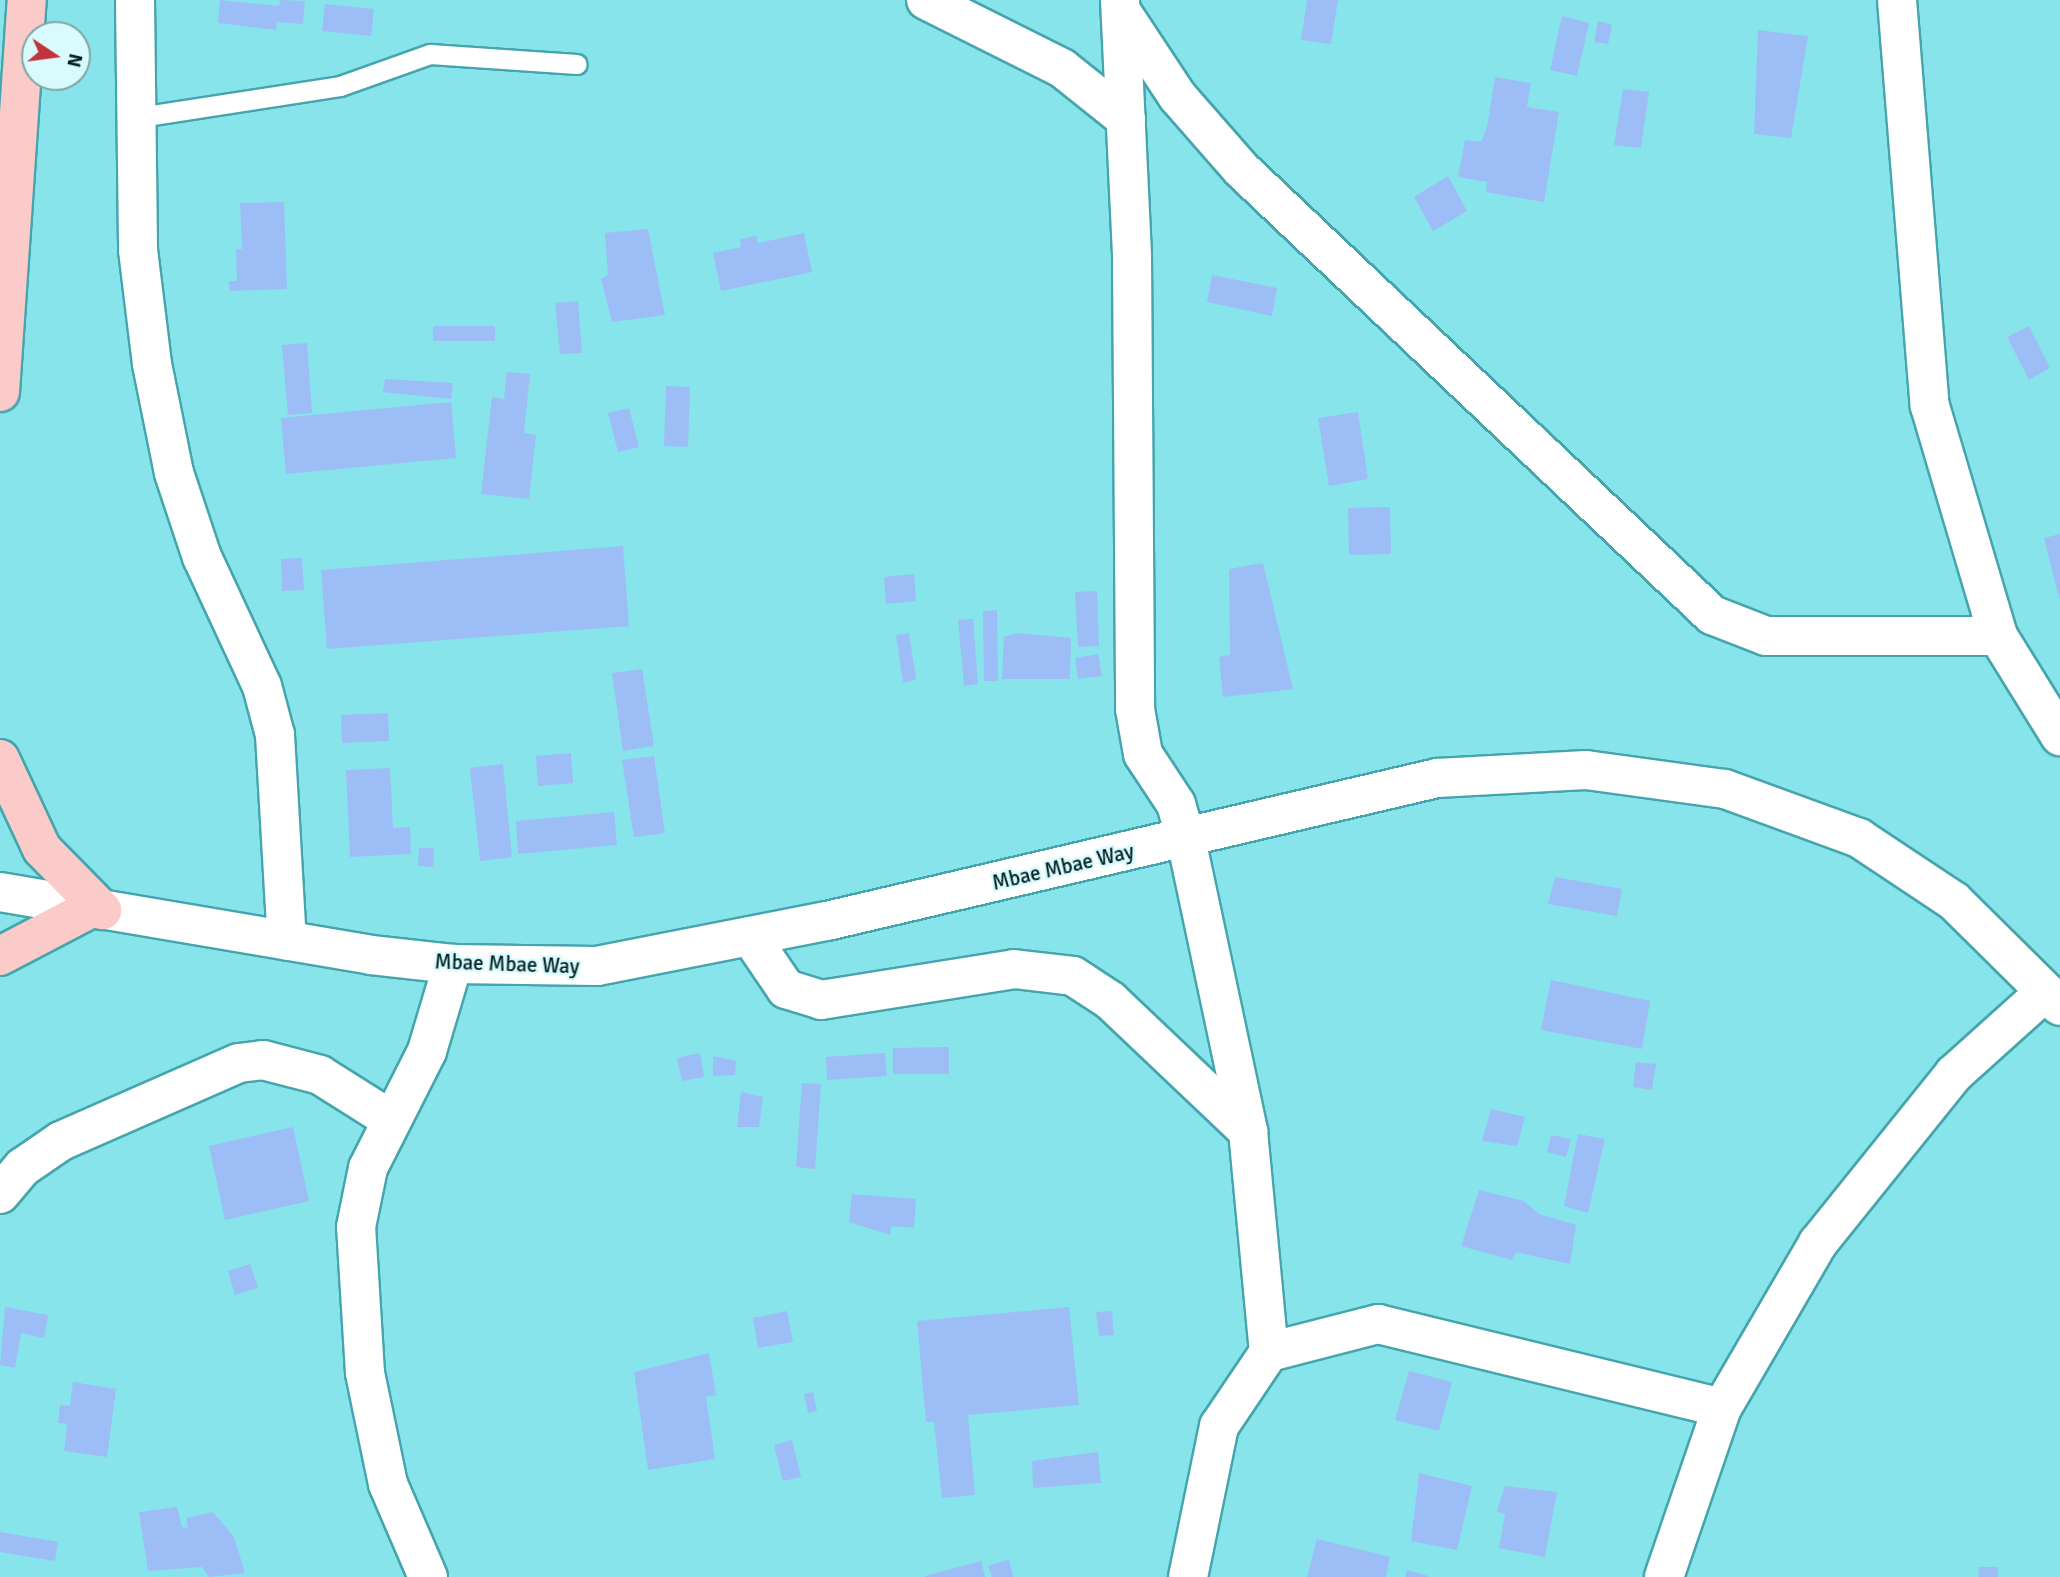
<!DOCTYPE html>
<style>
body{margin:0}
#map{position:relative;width:2060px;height:1577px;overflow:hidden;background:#87e4eb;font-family:Signika,sans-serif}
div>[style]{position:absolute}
.building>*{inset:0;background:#9dbdf7}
.roads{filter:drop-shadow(2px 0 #45a5ac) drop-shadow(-2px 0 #45a5ac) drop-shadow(0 2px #45a5ac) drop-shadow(0 -2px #45a5ac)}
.service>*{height:19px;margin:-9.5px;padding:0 9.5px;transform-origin:9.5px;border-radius:9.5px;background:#fff}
.minor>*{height:38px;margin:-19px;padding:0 19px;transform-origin:19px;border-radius:19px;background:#fff}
.tertiary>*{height:38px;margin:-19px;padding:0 19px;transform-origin:19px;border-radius:19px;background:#fff}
.primary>*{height:38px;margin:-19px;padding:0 19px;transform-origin:19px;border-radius:19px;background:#facbc9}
span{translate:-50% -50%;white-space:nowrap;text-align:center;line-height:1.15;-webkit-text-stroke:5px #d9fbfd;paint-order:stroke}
.street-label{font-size:21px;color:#032123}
.north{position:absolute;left:21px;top:21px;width:70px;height:70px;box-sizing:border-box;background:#d9fbfd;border:2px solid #83a4a6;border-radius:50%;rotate:103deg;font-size:19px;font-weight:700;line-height:28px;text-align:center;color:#032123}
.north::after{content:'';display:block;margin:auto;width:24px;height:32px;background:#c3333e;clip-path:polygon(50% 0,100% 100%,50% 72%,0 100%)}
</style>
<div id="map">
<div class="building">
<i style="clip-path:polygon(220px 0,279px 6px,280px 0,305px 1px,303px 24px,277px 22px,276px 30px,218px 23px)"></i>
<i style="clip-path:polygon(1307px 0,1338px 0,1331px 44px,1301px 40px)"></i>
<i style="clip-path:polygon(325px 4px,374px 9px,371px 36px,322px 31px)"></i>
<i style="clip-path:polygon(1562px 16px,1589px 23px,1577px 76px,1550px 70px)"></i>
<i style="clip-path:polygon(1598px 21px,1612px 25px,1608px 44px,1594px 42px)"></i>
<i style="clip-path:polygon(1758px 30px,1808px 36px,1791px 138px,1754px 134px)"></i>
<i style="clip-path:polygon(1495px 77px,1531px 83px,1527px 107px,1559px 112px,1544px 202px,1486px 192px,1487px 182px,1458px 177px,1465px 140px,1481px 142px,1487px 127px)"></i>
<i style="clip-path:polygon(1623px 89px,1649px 92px,1641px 148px,1614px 145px)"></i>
<i style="clip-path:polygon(1448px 176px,1467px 211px,1433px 231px,1414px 197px)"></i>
<i style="clip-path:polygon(284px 202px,287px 289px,230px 291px,229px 281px,237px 281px,236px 249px,242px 249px,240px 203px)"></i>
<i style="clip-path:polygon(648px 229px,665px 315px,612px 322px,601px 279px,608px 275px,605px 233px)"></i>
<i style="clip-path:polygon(804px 233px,812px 272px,721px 291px,713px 253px,741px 247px,740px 239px,756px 236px,758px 243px)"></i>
<i style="clip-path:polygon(1212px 275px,1277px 288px,1272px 316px,1207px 302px)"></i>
<i style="clip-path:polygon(578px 301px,582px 353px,560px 354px,555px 303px)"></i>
<i style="clip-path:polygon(433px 326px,495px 326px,495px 341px,433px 341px)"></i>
<i style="clip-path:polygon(2029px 326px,2050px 368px,2029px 380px,2007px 337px)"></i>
<i style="clip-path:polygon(307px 343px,312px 413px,288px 415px,282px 345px)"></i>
<i style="clip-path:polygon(507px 372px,530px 374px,524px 433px,536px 435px,529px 499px,481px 494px,492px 397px,504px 399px)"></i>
<i style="clip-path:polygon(385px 379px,453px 383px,451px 399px,383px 392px)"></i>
<i style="clip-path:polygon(666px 386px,690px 387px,688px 447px,664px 446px)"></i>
<i style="clip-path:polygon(451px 402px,456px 458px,286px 474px,281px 418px)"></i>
<i style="clip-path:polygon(629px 408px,639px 447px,618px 452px,608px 413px)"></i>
<i style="clip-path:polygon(1358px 412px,1368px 479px,1329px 486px,1318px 418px)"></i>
<i style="clip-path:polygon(1390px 507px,1391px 554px,1349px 555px,1348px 508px)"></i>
<i style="clip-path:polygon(2060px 534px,2060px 598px,2059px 598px,2044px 538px)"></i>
<i style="clip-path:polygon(623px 546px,629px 626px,327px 649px,321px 570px)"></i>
<i style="clip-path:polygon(302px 558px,304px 590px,282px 591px,281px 559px)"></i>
<i style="clip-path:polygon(1263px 563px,1293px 689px,1223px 697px,1219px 657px,1230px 655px,1229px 569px)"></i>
<i style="clip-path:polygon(914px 574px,916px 601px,886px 604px,884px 577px)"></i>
<i style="clip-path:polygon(1097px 591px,1099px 646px,1078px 647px,1075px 592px)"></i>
<i style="clip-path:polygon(997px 610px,998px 681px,984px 681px,983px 611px)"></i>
<i style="clip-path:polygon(973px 619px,978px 684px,964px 686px,958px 620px)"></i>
<i style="clip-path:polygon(909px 633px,916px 679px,903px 683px,896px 635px)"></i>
<i style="clip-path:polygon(1017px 633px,1071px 638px,1070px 679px,1002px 679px,1004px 637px)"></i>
<i style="clip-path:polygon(1098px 654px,1102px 676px,1078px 679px,1075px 658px)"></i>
<i style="clip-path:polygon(642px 669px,654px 746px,623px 751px,612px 673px)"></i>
<i style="clip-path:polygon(388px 713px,389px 741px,342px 743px,341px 715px)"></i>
<i style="clip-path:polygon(571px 753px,573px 783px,538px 786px,536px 756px)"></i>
<i style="clip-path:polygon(654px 756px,665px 833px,634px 837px,622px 760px)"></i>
<i style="clip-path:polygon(503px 764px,512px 857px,480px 861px,470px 768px)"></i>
<i style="clip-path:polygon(390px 768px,393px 828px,410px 827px,411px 854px,350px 857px,346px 770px)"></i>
<i style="clip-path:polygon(614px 812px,617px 845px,518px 854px,516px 821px)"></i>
<i style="clip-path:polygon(419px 848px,434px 848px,433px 867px,418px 866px)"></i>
<i style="clip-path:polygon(1555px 877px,1622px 889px,1617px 916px,1548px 904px)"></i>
<i style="clip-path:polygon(1551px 980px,1650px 1001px,1642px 1049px,1541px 1030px)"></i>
<i style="clip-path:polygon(949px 1047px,949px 1074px,893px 1074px,893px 1048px)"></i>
<i style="clip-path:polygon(700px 1053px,704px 1077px,682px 1081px,677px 1058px)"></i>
<i style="clip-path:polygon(885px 1053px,887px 1076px,827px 1080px,826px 1057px)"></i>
<i style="clip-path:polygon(713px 1056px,736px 1061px,735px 1075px,713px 1076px)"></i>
<i style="clip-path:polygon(1636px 1062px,1656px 1064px,1652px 1090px,1633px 1087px)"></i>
<i style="clip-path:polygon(802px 1083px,821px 1084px,815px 1169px,796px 1167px)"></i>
<i style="clip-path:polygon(741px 1092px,763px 1097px,759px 1127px,737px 1127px)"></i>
<i style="clip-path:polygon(1491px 1109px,1525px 1117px,1517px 1146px,1482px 1141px)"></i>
<i style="clip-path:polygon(293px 1127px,309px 1201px,225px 1220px,209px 1146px)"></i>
<i style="clip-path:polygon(1578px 1134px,1605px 1139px,1588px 1213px,1564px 1206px)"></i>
<i style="clip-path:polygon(1551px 1135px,1571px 1139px,1566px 1157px,1547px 1152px)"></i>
<i style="clip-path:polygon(1479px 1190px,1524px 1201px,1539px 1214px,1576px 1225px,1570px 1264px,1516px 1252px,1512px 1260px,1461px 1246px)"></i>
<i style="clip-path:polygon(852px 1194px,916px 1199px,914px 1228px,891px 1226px,890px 1235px,849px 1222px)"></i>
<i style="clip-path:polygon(250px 1264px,258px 1288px,235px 1295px,228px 1271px)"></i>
<i style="clip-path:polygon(5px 1307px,48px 1315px,44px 1338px,21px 1333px,15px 1368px,0 1365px)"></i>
<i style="clip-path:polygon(1069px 1307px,1079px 1405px,968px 1415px,975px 1495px,942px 1498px,934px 1422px,926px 1422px,917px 1321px)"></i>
<i style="clip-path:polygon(787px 1311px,793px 1342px,758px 1348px,753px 1318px)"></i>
<i style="clip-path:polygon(1112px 1311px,1114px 1335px,1099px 1336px,1096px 1312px)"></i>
<i style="clip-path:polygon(709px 1353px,716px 1395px,706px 1397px,715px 1459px,648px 1470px,634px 1372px)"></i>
<i style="clip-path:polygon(1409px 1371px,1452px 1382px,1439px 1431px,1395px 1420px)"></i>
<i style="clip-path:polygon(73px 1382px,116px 1389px,107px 1457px,64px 1451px,67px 1424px,58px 1423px,60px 1405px,70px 1406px)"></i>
<i style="clip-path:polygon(813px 1392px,817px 1411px,808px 1413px,804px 1394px)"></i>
<i style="clip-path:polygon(792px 1440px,801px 1477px,783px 1481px,774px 1445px)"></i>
<i style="clip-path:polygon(1098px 1452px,1101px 1483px,1033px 1488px,1032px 1461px)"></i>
<i style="clip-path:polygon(1419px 1473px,1472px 1486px,1457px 1550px,1411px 1541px)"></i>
<i style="clip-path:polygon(1505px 1486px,1557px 1492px,1545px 1557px,1499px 1548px,1505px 1514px,1497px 1511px)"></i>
<i style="clip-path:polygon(177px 1507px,182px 1527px,188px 1528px,186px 1518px,213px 1512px,234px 1537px,245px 1573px,209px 1577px,202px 1567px,148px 1571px,139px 1512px)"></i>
<i style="clip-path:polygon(0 1532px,58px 1542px,55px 1561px,0 1552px)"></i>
<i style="clip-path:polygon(1317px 1539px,1390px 1557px,1386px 1577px,1307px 1577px)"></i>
<i style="clip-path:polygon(1009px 1559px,1013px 1577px,992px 1577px,988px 1566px)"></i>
<i style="clip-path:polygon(981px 1561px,985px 1577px,925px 1577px,925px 1576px)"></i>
<i style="clip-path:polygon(1978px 1567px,1998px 1567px,1998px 1577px,1979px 1577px)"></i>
<i style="clip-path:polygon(1407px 1570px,1428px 1576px,1428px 1577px,1405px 1577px)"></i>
</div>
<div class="roads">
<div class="service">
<i style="left:133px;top:118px;width:209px;rotate:-8.8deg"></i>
<i style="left:340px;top:86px;width:96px;rotate:-19.6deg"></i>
<i style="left:430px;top:54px;width:147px;rotate:3.9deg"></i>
</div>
<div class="minor">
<i style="left:135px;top:0;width:250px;rotate:89.3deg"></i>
<i style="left:138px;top:250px;width:115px;rotate:83deg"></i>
<i style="left:152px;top:364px;width:111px;rotate:78.6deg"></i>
<i style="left:174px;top:473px;width:89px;rotate:71.6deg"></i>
<i style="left:202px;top:557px;width:142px;rotate:65.1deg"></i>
<i style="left:262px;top:686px;width:51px;rotate:75.1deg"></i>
<i style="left:275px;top:735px;width:206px;rotate:86.7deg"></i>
<i style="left:926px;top:0;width:152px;rotate:26.6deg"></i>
<i style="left:1062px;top:68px;width:82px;rotate:38.6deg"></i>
<i style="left:1120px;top:0;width:257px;rotate:87.3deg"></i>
<i style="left:1132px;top:257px;width:452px;rotate:89.6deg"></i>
<i style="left:1135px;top:709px;width:46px;rotate:79.9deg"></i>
<i style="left:1143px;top:754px;width:60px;rotate:56.6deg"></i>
<i style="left:1176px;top:804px;width:36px;rotate:74deg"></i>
<i style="left:1186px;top:839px;width:299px;rotate:78deg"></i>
<i style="left:1248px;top:1131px;width:222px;rotate:84.6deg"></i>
<i style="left:1269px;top:1352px;width:89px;rotate:124deg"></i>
<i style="left:1219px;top:1426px;width:154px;rotate:101.6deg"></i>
<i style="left:1897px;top:0;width:407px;rotate:85.4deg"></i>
<i style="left:1930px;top:406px;width:240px;rotate:73.5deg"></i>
<i style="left:1998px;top:636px;width:118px;rotate:58.2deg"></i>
<i style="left:1121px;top:11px;width:103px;rotate:56.5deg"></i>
<i style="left:1178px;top:97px;width:97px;rotate:48.8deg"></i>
<i style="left:1242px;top:170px;width:647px;rotate:43.43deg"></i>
<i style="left:1712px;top:615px;width:58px;rotate:21.3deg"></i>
<i style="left:1766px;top:636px;width:232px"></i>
<i style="left:750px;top:936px;width:64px;rotate:55.8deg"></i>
<i style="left:786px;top:989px;width:37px;rotate:17deg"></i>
<i style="left:821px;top:1000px;width:195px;rotate:-9.1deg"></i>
<i style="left:1014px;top:969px;width:59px;rotate:6.8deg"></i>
<i style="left:1073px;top:976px;width:45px;rotate:33.3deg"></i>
<i style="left:1111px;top:1001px;width:189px;rotate:43.5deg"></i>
<i style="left:0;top:1194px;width:35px;rotate:-50deg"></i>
<i style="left:23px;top:1167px;width:46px;rotate:-34.4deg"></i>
<i style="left:61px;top:1141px;width:194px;rotate:-23.7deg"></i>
<i style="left:239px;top:1063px;width:24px;rotate:-7deg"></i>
<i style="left:263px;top:1060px;width:59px;rotate:14.7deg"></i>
<i style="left:320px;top:1075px;width:83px;rotate:32.2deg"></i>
<i style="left:1269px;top:1352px;width:113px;rotate:-14.4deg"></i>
<i style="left:1378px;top:1324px;width:354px;rotate:13.7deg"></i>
<i style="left:428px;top:1577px;width:101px;rotate:-113.3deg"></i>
<i style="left:388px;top:1484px;width:113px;rotate:-101.7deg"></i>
<i style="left:365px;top:1373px;width:146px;rotate:-93.5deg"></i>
<i style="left:356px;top:1227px;width:60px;rotate:-78.5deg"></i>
<i style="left:368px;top:1168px;width:131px;rotate:-63.2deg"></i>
<i style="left:427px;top:1051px;width:91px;rotate:-73.4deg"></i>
<i style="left:1664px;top:1577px;width:179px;rotate:-71.1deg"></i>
<i style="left:1722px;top:1408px;width:191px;rotate:-59.8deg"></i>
<i style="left:1818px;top:1243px;width:217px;rotate:-51.2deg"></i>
<i style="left:1954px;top:1074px;width:122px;rotate:-42deg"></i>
</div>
<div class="tertiary">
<i style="left:0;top:892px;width:376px;rotate:9.6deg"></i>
<i style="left:371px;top:955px;width:82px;rotate:6.3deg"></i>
<i style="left:453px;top:964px;width:144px;rotate:0.8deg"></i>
<i style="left:597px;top:966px;width:234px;rotate:-11.1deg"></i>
<i style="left:827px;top:921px;width:627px;rotate:-13.19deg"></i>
<i style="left:1437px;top:778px;width:149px;rotate:-3.1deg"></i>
<i style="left:1586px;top:770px;width:140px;rotate:7.8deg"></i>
<i style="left:1725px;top:789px;width:143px;rotate:20.1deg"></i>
<i style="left:1859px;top:838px;width:114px;rotate:33.6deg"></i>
<i style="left:1954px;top:901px;width:149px;rotate:44.7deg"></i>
</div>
<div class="primary">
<i style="left:0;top:392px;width:393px;rotate:-86.1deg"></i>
<i style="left:0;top:759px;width:99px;rotate:65deg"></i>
<i style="left:42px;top:849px;width:86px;rotate:45.5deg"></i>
<i style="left:0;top:956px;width:102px;rotate:-27.6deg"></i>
</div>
</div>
<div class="street-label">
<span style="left:1063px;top:867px;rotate:-13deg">Mbae Mbae Way</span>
<span style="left:507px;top:964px;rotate:2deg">Mbae Mbae Way</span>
</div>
<div class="north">N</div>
</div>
